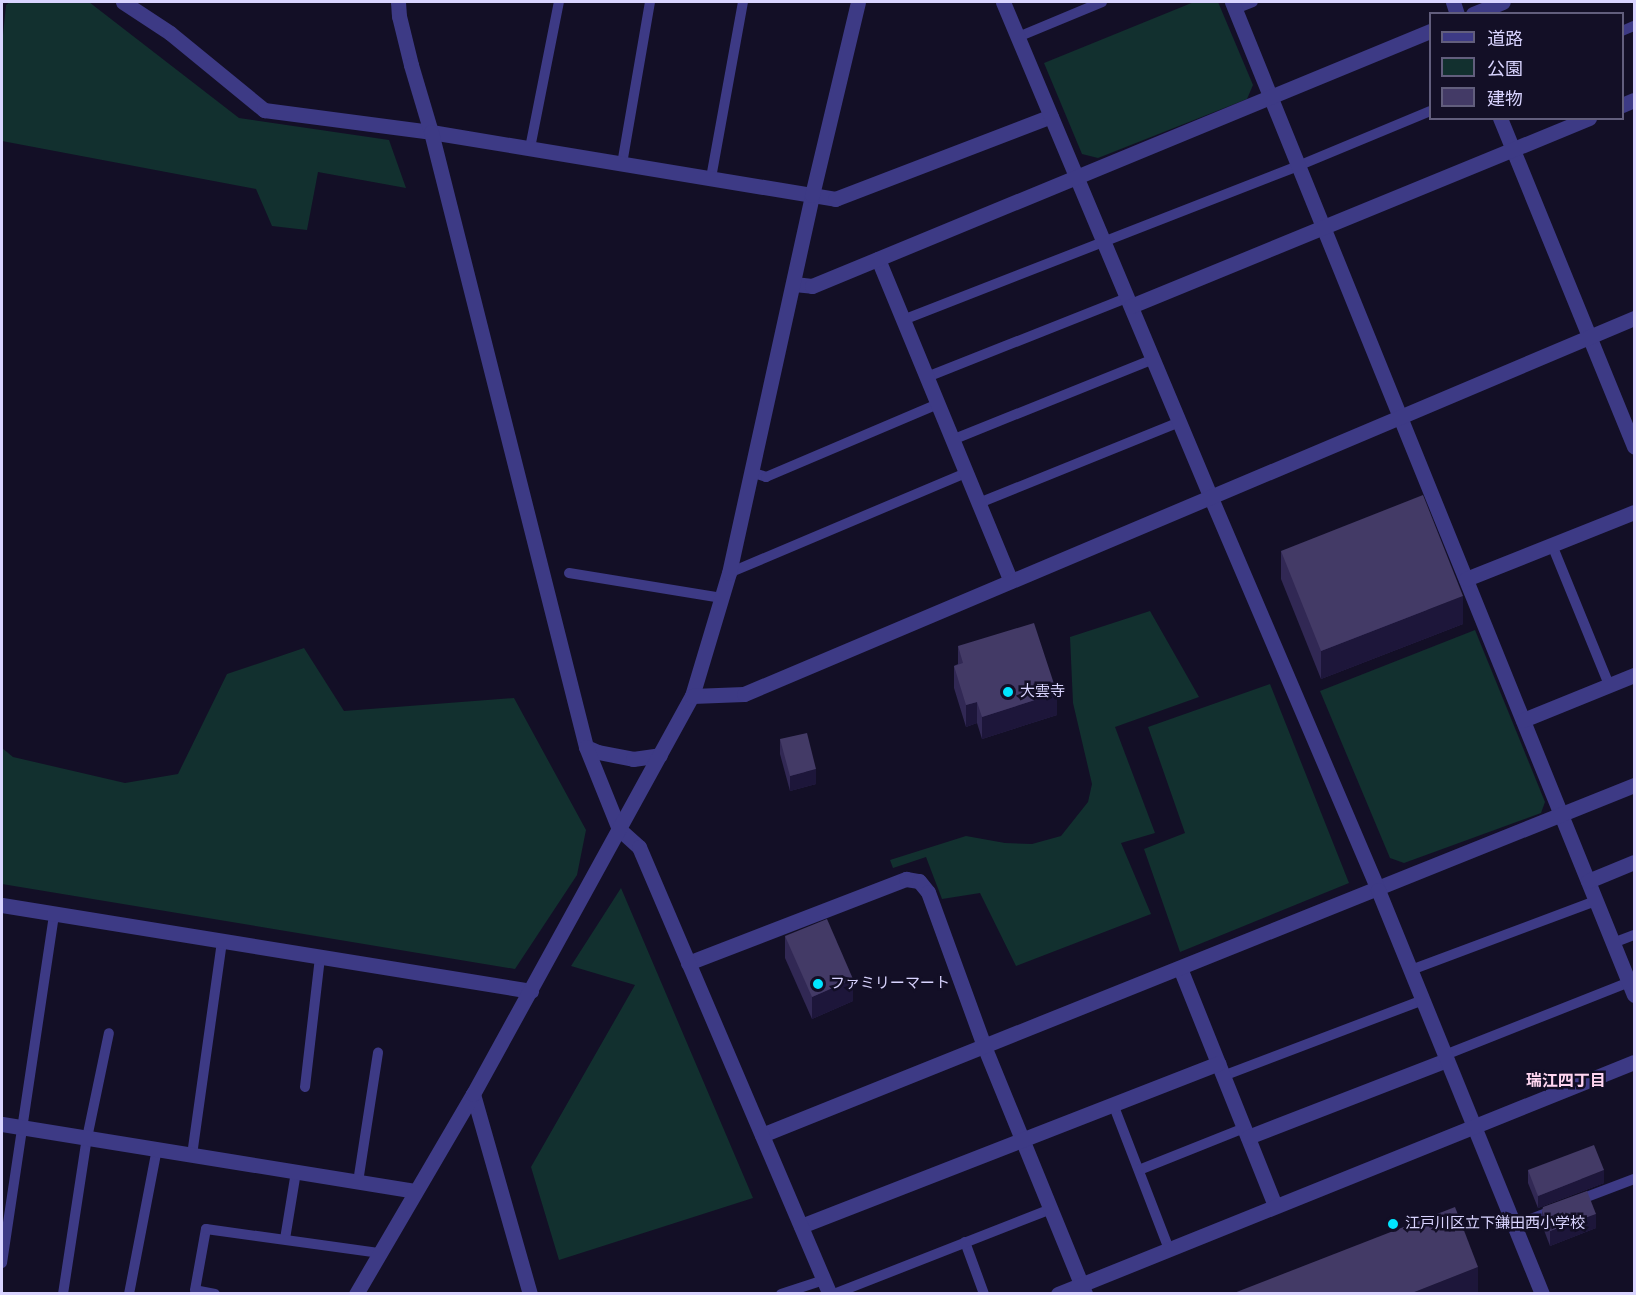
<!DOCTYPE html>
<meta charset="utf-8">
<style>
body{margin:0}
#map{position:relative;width:1636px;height:1295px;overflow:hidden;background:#130f26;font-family:Figtree,"Noto Sans JP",sans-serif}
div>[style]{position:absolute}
.green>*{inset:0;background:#12302f}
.service>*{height:10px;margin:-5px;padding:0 5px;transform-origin:5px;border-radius:5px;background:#3d3a85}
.minor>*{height:15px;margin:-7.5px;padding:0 7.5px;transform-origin:7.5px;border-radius:7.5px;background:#3d3a85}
.tertiary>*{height:15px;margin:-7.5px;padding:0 7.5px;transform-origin:7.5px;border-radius:7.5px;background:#3d3a85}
.wall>*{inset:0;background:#312854}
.shaded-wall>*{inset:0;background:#1d163a}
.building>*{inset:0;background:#433a66}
.dots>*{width:16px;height:16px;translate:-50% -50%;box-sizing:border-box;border:3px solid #130f26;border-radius:50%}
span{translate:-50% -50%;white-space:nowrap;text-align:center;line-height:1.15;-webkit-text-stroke:5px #130f26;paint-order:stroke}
.poi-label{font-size:15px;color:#d9d4ff}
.left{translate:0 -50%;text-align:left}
.neighbourhood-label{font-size:16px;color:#ffd6f0;font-weight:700}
.frame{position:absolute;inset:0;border:3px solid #d9d4ff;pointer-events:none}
.legend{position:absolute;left:1429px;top:12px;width:195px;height:108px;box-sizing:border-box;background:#130f26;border:2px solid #625e7d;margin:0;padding:8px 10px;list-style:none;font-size:18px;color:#d9d4ff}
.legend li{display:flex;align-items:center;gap:12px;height:30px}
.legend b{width:30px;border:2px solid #625e7d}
</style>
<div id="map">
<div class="green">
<i style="clip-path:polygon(10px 2px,89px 2px,239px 118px,389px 140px,406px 188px,318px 172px,307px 230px,272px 226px,256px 189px,2px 141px,2px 45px,6px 5px)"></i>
<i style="clip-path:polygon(1194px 2px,1218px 2px,1253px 85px,1247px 99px,1098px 158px,1082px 154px,1044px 63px)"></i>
<i style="clip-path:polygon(1150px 611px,1199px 697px,1115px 727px,1155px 833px,1121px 843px,1151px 914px,1016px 966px,980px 893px,942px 899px,926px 857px,893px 868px,890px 860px,966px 836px,1005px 843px,1032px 844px,1061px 836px,1088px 802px,1092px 784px,1073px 703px,1070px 637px)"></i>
<i style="clip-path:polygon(1475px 630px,1545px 802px,1541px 813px,1404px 863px,1390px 858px,1320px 691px)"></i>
<i style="clip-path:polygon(304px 648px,344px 711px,514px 698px,586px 830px,577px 875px,515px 969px,2px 884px,2px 748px,13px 757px,125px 783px,178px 774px,227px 674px)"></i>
<i style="clip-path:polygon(1270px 684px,1349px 883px,1180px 952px,1144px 849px,1185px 833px,1148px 727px)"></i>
<i style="clip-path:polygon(621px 888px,753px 1198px,559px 1260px,531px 1167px,635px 985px,571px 966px)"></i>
</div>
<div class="service">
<i style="left:1235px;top:9px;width:19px;rotate:-21deg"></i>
<i style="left:1622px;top:31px;width:13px;rotate:-23deg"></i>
<i style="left:1018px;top:37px;width:91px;rotate:-22.6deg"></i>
<i style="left:530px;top:148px;width:149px;rotate:-78.8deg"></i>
<i style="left:622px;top:164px;width:164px;rotate:-80.2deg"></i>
<i style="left:711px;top:178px;width:179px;rotate:-79.7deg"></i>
<i style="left:903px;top:320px;width:424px;rotate:-21.3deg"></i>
<i style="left:1298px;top:166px;width:143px;rotate:-22.6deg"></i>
<i style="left:927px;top:377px;width:215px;rotate:-21.6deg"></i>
<i style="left:952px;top:440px;width:217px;rotate:-21.9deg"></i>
<i style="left:751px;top:472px;width:16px;rotate:18deg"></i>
<i style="left:766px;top:477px;width:187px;rotate:-23deg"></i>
<i style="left:979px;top:503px;width:216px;rotate:-22deg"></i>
<i style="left:1552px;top:545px;width:151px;rotate:67.8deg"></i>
<i style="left:569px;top:573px;width:155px;rotate:9.3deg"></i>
<i style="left:729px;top:573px;width:257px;rotate:-22.9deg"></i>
<i style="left:1613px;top:943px;width:22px;rotate:-21deg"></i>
<i style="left:1411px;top:970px;width:197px;rotate:-20.5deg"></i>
<i style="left:1445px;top:1055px;width:198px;rotate:-21.6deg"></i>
<i style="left:1223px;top:1076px;width:214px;rotate:-20.8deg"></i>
<i style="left:305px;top:1087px;width:131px;rotate:-83.4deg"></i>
<i style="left:1113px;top:1104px;width:155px;rotate:68.9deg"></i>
<i style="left:192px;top:1155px;width:216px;rotate:-82deg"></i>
<i style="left:1139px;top:1170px;width:113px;rotate:-21.8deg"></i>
<i style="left:358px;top:1182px;width:131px;rotate:-81.2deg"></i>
<i style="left:1576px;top:1201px;width:62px;rotate:-20.8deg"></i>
<i style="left:1515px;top:1225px;width:42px;rotate:-21deg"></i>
<i style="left:285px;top:1239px;width:68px;rotate:-80.7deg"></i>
<i style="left:965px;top:1242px;width:55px;rotate:69.9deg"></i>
<i style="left:2px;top:1263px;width:353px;rotate:-81.5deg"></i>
<i style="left:63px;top:1294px;width:158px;rotate:-81.3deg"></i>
<i style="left:87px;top:1138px;width:107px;rotate:-78.2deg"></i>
<i style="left:129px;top:1294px;width:148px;rotate:-79.1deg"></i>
<i style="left:215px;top:1294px;width:20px;rotate:-169deg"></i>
<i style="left:195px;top:1290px;width:62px;rotate:-79.8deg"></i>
<i style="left:206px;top:1229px;width:174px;rotate:7.9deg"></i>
<i style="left:781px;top:1294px;width:45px;rotate:-18deg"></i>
<i style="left:834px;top:1294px;width:233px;rotate:-21.4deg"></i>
</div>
<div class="minor">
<i style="left:123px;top:2px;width:56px;rotate:33.4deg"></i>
<i style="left:170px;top:33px;width:122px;rotate:39.3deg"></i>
<i style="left:264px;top:110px;width:168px;rotate:7.5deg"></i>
<i style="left:431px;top:132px;width:410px;rotate:9.4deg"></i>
<i style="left:835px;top:199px;width:231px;rotate:-21deg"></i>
<i style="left:1003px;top:2px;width:538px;rotate:67.25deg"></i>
<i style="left:1232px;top:2px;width:1071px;rotate:67.96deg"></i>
<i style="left:1453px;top:2px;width:13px;rotate:72deg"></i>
<i style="left:1473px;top:14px;width:32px;rotate:-22deg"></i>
<i style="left:1622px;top:105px;width:13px;rotate:-23deg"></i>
<i style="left:1500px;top:118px;width:355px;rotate:67.8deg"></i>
<i style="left:878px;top:259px;width:348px;rotate:67.6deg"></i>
<i style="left:794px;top:284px;width:18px;rotate:6deg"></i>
<i style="left:812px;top:286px;width:669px;rotate:-22.42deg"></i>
<i style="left:1131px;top:306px;width:495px;rotate:-22.3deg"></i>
<i style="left:1466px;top:579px;width:181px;rotate:-21.7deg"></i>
<i style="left:692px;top:696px;width:128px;rotate:-73.3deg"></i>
<i style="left:729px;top:573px;width:387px;rotate:-77.6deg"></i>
<i style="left:812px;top:195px;width:198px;rotate:-76.6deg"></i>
<i style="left:1523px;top:720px;width:120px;rotate:-22.1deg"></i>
<i style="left:586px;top:747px;width:13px;rotate:23deg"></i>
<i style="left:598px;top:752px;width:36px;rotate:11deg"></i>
<i style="left:633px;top:759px;width:27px;rotate:-8deg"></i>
<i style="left:1588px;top:881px;width:50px;rotate:-22.4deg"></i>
<i style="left:2px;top:905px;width:536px;rotate:9.23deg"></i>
<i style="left:688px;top:963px;width:234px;rotate:-21.1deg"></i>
<i style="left:906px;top:879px;width:13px;rotate:9deg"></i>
<i style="left:919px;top:881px;width:14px;rotate:51deg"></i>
<i style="left:928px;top:892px;width:164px;rotate:70deg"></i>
<i style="left:984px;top:1046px;width:268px;rotate:67.8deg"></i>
<i style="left:1180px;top:968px;width:256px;rotate:68.2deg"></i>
<i style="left:473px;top:1094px;width:208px;rotate:74.1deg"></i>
<i style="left:2px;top:1124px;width:418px;rotate:9.2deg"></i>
<i style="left:762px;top:1135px;width:940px;rotate:-21.87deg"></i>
<i style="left:1248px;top:1137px;width:213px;rotate:-21.2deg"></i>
<i style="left:801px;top:1226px;width:448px;rotate:-21.3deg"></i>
</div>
<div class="tertiary">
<i style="left:398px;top:2px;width:14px;rotate:86deg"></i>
<i style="left:399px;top:16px;width:50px;rotate:76.2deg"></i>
<i style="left:411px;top:65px;width:70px;rotate:73.4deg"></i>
<i style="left:431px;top:132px;width:634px;rotate:75.85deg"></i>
<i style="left:586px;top:747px;width:88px;rotate:68.1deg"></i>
<i style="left:619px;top:829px;width:27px;rotate:42deg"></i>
<i style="left:639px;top:847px;width:486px;rotate:66.9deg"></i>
<i style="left:1211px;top:498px;width:426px;rotate:66.9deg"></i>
<i style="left:1378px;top:890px;width:436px;rotate:67.9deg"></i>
<i style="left:356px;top:1294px;width:232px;rotate:-59.7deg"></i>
<i style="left:473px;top:1094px;width:454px;rotate:-61.2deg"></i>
<i style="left:692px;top:696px;width:52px;rotate:-2.2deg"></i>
<i style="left:744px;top:694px;width:966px;rotate:-22.9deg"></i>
<i style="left:1058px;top:1294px;width:621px;rotate:-21.94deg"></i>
</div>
<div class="wall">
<i style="clip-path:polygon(1281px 551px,1463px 624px,1321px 679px,1281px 579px)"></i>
<i style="clip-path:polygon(958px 646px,1057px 715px,982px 739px,977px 723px,966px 727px,954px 688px,954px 666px,958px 664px)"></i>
<i style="clip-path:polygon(780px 739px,816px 784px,790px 791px,780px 754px)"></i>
<i style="clip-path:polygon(785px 936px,853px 1001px,812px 1019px,785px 958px)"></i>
<i style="clip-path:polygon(1528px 1170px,1604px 1183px,1538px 1208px,1528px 1183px)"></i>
<i style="clip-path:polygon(1542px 1211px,1596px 1228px,1550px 1246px,1542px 1225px)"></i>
</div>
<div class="shaded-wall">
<i style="clip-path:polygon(1463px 596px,1463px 624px,1321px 679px,1321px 651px)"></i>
<i style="clip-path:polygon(1057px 693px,1057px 715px,982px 739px,982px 717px)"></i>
<i style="clip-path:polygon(977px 702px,977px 723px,966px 727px,966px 705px)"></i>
<i style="clip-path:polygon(816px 769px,816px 784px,790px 791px,790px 776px)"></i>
<i style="clip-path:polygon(853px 979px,853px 1001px,812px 1019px,812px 997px)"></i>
<i style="clip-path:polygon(1604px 1170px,1604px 1183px,1538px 1208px,1538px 1196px)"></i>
<i style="clip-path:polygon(1596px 1214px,1596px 1228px,1550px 1246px,1550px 1231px)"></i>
<i style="clip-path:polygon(1478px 1267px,1478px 1293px,1412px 1293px)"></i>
</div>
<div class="building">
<i style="clip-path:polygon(1423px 495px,1463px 596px,1321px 651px,1281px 551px)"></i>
<i style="clip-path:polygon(1034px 623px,1057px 693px,982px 717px,977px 702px,966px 705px,954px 666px,963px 663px,958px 646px)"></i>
<i style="clip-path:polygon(807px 733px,816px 769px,790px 776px,780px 739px)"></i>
<i style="clip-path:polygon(827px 919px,853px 979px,812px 997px,785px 936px)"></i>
<i style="clip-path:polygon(1594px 1145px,1604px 1170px,1538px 1196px,1528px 1170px)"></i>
<i style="clip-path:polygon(1587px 1191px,1596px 1214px,1550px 1231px,1542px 1211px,1543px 1207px)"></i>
<i style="clip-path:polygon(1455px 1207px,1478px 1267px,1412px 1293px,1234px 1293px)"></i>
</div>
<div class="dots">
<i style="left:1008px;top:692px;background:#00e5ff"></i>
<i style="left:818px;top:984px;background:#00e5ff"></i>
<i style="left:1393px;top:1224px;background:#00e5ff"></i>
</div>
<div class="poi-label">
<span class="left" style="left:1020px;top:692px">大雲寺</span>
<span class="left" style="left:830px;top:984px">ファミリーマート</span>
<span class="left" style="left:1405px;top:1224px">江戸川区立下鎌田西小学校</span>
</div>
<div class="neighbourhood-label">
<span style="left:1566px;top:1081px">瑞江四丁目</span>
</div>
<div class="frame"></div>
<ul class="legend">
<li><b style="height:8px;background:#3d3a85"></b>道路</li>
<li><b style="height:16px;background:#12302f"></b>公園</li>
<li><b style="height:16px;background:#433a66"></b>建物</li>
</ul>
</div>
